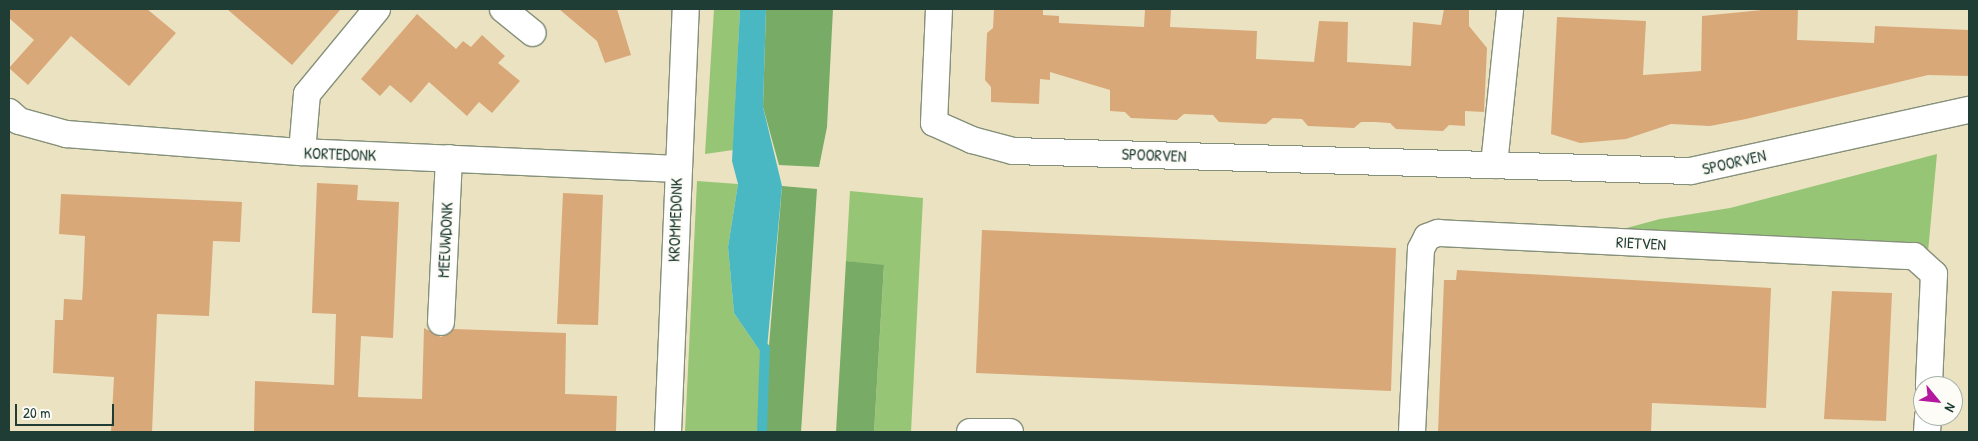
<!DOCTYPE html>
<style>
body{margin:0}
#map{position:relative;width:1978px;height:441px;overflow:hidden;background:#ebe2c1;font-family:"Patrick Hand",sans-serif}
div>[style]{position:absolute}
.green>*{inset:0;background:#96c675}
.forest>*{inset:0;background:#78ab66}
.water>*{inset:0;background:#4ab8c2}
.stream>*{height:10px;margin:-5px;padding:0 5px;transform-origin:5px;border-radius:5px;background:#4ab8c2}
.building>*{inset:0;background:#d9a878}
.roads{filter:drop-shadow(1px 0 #85907a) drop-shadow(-1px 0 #85907a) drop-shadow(0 1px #85907a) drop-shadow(0 -1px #85907a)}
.street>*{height:26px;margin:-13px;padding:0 13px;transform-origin:13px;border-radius:13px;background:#fff}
span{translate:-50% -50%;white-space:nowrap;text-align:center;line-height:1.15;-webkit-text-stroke:5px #fdfcf7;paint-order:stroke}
.street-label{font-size:16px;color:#1f3d34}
.frame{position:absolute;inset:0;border:10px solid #1f3d34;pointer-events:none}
.north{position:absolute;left:1913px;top:376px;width:50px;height:50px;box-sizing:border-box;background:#fdfcf7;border:1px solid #a4b0a9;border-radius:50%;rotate:118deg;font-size:14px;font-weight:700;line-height:20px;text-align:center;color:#1f3d34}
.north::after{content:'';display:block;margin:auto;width:18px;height:22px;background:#b5179e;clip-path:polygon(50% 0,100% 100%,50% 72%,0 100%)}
.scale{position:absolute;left:15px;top:404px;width:99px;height:22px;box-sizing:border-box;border:2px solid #1f3d34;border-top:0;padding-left:6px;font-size:15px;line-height:18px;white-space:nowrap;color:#1f3d34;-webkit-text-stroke:4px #fdfcf7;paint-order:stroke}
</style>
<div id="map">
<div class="green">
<i style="clip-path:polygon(714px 9px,740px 9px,733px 150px,705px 154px)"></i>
<i style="clip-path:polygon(1937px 154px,1928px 252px,1608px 233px,1660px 219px,1730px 208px)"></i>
<i style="clip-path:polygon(697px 181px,738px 184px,728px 247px,734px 313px,766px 360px,762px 432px,685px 432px)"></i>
<i style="clip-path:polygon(850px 191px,923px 198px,911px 432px,874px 432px,884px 266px,846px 261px)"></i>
</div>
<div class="forest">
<i style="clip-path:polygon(766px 9px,833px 9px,827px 127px,819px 167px,779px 165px,763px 107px)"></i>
<i style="clip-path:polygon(782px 186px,817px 189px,801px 432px,762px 432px)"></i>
<i style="clip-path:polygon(846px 261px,884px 265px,874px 432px,836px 432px)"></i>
</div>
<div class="water">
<i style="clip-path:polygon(740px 9px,766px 9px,763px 107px,782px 186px,766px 360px,734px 313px,728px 247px,738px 184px,732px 161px)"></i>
</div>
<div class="stream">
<i style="left:762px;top:432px;width:84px;rotate:-88deg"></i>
</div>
<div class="building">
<i style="clip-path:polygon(9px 9px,147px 9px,176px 33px,129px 86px,71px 36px,28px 85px,9px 68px,34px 40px,9px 18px)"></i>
<i style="clip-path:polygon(227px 9px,341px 9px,292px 65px)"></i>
<i style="clip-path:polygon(559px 9px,617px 9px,631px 55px,605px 63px,597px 41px)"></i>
<i style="clip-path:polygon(994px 9px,1043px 9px,1043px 15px,1059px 16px,1059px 23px,1144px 27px,1145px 9px,1171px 9px,1170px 27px,1257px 31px,1256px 59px,1314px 62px,1319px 21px,1348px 22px,1347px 62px,1411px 66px,1413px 22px,1441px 25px,1444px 9px,1469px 9px,1469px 26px,1487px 48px,1484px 112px,1465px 111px,1465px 126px,1449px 125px,1443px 131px,1396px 129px,1390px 123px,1375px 122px,1361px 122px,1354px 128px,1308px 126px,1302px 119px,1273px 118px,1266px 124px,1219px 122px,1213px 115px,1184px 114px,1177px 120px,1131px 118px,1125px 112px,1110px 111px,1110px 90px,1050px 72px,1050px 80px,1040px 79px,1039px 104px,991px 102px,991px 87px,985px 80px,987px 33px,993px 28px)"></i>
<i style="clip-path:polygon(1772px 9px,1798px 9px,1797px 40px,1874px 43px,1875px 26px,1969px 30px,1969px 76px,1928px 75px,1746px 119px,1710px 126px,1671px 124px,1626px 139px,1580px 143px,1551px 134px,1557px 17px,1646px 21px,1643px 75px,1701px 71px,1702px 16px)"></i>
<i style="clip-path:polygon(417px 14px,456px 49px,463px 41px,471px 47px,482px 35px,505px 56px,498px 63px,520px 81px,492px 113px,479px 102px,467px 116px,429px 82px,411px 103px,390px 85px,380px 96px,361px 79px)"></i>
<i style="clip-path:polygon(317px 183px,358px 185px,357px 200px,399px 202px,393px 338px,361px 336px,358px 397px,422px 399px,424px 328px,441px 337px,454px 329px,566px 333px,565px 394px,617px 396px,616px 432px,254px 432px,255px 381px,334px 385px,336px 314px,312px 313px)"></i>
<i style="clip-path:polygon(563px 193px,603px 195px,598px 325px,557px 324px)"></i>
<i style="clip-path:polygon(61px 194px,242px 202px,240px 242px,213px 241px,209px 316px,157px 314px,152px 432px,111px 432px,114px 377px,53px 373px,55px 320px,63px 320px,64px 299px,82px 300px,83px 286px,85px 236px,59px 234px)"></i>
<i style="clip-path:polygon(982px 230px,1396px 248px,1391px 391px,976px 373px)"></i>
<i style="clip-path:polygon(1457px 270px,1771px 288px,1766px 408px,1652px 403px,1651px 432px,1438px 432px,1444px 280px,1456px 280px)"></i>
<i style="clip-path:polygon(1832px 291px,1892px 293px,1886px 421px,1824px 419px)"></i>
</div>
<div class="roads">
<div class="street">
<i style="left:503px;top:9px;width:38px;rotate:39deg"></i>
<i style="left:939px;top:9px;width:114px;rotate:92.5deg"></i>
<i style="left:934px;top:123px;width:42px;rotate:24.1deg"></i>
<i style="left:972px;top:140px;width:42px;rotate:15deg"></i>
<i style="left:1013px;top:151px;width:678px;rotate:1.69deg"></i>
<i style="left:1691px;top:171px;width:285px;rotate:-12.4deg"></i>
<i style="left:9px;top:112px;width:13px;rotate:42deg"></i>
<i style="left:19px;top:121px;width:49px;rotate:15.5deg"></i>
<i style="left:66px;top:134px;width:237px;rotate:4.4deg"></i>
<i style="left:302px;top:152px;width:375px;rotate:2.6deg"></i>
<i style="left:302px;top:152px;width:58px;rotate:-85.1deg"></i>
<i style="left:307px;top:94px;width:110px;rotate:-50.5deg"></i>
<i style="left:1494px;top:165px;width:157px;rotate:-84.1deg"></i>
<i style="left:441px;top:322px;width:164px;rotate:-87.2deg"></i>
<i style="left:668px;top:432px;width:423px;rotate:-87.6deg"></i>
<i style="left:970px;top:432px;width:40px"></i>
<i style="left:1412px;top:432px;width:183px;rotate:-87.2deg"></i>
<i style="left:1421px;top:249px;width:13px;rotate:-63deg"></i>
<i style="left:1427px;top:237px;width:12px;rotate:-20deg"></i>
<i style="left:1438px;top:233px;width:477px;rotate:2.8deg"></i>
<i style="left:1914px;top:256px;width:27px;rotate:42deg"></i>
<i style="left:1934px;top:274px;width:112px;rotate:92.6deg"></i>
<i style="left:1927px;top:432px;width:16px;rotate:-86deg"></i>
</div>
</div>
<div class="street-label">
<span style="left:340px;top:154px;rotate:2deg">KORTEDONK</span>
<span style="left:1154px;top:155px;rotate:2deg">SPOORVEN</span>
<span style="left:1734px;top:162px;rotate:-13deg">SPOORVEN</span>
<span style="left:675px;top:220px;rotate:-88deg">KROMMEDONK</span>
<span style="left:445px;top:240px;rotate:-87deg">MEEUWDONK</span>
<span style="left:1641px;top:243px;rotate:3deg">RIETVEN</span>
</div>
<div class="frame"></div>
<div class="north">N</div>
<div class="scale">20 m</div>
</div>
